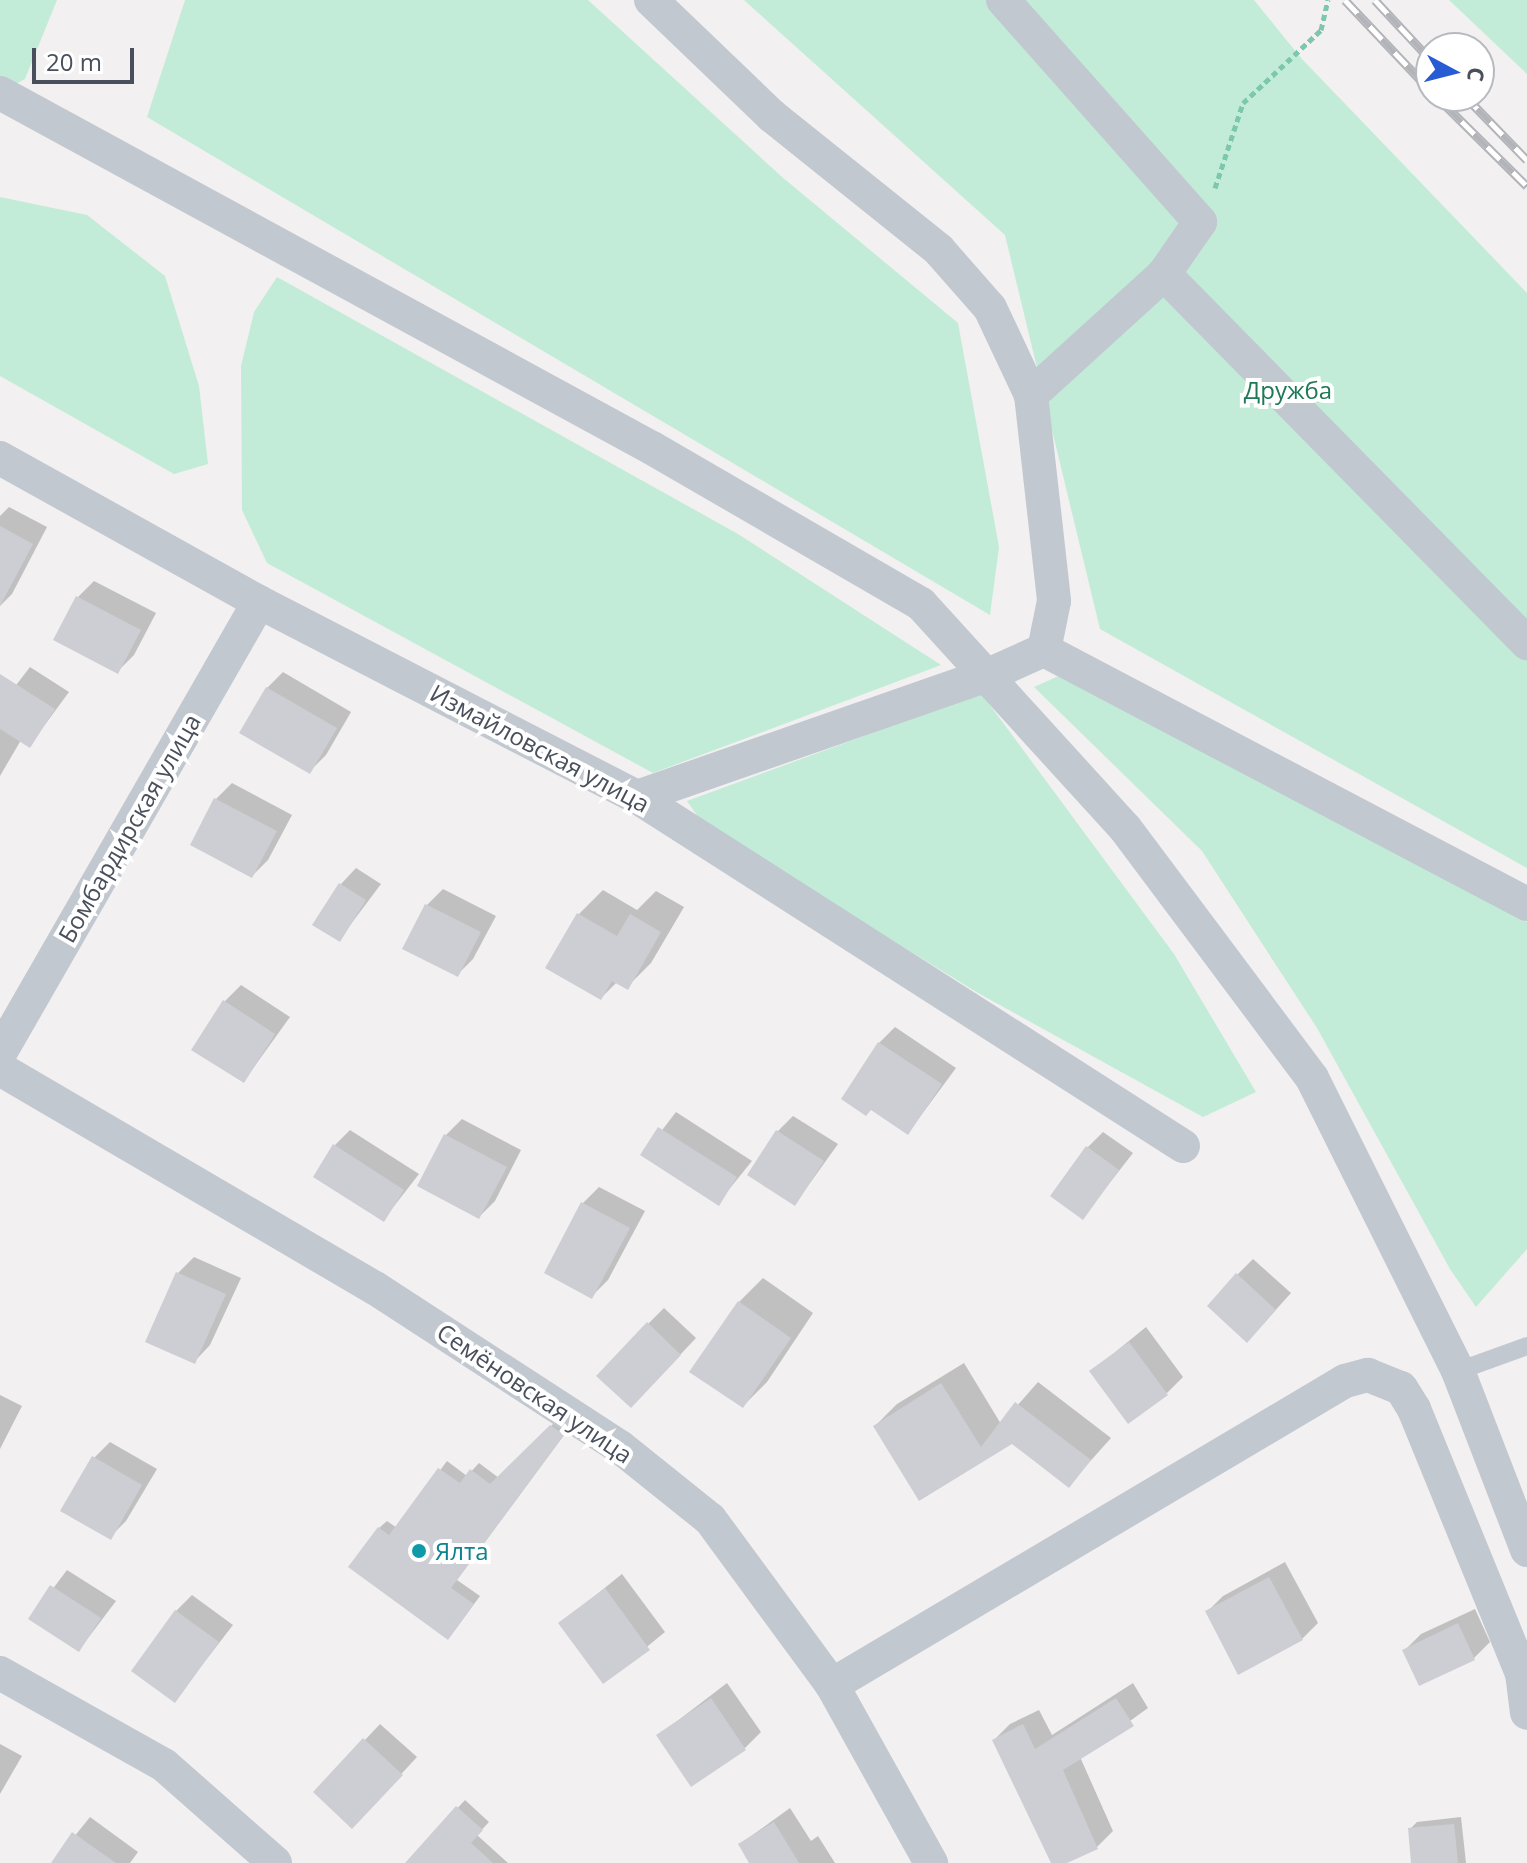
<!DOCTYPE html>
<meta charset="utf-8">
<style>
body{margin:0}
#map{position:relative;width:1527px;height:1863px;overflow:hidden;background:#f2f0f0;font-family:"Open Sans",sans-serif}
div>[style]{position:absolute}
.green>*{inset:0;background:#c2ecd8}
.shadow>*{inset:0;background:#0003}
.building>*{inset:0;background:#cdced4}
.path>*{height:5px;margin-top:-2.5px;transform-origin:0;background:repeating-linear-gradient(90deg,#7dc7ac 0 6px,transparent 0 10px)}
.lane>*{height:18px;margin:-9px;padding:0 9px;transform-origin:9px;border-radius:9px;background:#c2c8d0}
.street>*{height:34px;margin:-17px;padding:0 17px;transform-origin:17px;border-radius:17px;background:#c2c8d0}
.rail>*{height:9px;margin-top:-4.5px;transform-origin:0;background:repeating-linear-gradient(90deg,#fff 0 18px,#b2b4b9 0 36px);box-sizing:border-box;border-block:2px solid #b2b4b9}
.dots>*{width:22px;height:22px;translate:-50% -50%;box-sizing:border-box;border:4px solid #fff;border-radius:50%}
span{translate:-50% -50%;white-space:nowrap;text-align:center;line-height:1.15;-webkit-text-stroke:8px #fff;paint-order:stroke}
.park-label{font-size:24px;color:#1f7857}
.street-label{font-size:24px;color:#49505c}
.culture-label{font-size:24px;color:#0d838f}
.left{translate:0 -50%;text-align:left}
.north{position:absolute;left:1415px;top:32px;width:80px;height:80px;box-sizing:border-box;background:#fff;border:2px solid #b6b9be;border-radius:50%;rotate:97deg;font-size:22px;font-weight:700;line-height:32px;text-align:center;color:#49505c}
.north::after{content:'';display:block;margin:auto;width:28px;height:36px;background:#285cd4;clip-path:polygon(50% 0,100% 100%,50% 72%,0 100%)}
.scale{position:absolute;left:32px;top:48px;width:102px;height:36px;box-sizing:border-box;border:4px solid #49505c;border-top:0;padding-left:10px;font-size:24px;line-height:28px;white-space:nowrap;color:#49505c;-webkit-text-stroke:6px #fff;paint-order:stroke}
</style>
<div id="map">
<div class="green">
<i style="clip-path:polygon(0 0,57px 0,25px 79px,0 92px)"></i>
<i style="clip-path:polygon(185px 0,588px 0,782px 177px,958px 323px,999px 547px,990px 615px,147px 117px)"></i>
<i style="clip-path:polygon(744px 0,1254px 0,1301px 58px,1527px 293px,1527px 868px,1100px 629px,1005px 235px)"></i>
<i style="clip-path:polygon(1449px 0,1527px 0,1527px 74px)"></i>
<i style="clip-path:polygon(0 197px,87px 215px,165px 276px,199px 386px,208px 464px,174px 474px,0 376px)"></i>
<i style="clip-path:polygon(277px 277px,738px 534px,941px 665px,653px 773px,267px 563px,242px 510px,241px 366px,254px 312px)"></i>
<i style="clip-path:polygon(1061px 675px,1527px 922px,1527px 1249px,1476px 1307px,1450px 1269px,1317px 1028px,1202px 851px,1034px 687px)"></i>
<i style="clip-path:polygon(981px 693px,1174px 954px,1256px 1092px,1203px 1117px,978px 993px,703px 824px,687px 801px)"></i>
</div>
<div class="shadow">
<i style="clip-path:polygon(9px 507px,47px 527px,12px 594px,0 606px,0 516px)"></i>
<i style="clip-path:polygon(94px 581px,156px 613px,134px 655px,118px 671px,78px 597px)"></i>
<i style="clip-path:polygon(30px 667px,69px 692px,30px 745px,21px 740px,0 776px,0 706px)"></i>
<i style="clip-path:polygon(283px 672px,351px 712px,326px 755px,310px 771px,267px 688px)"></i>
<i style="clip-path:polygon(232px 783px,292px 815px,268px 860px,252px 876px,216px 799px)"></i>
<i style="clip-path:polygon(356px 868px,381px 884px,339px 940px,341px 884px)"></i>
<i style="clip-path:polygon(443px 889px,496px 916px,473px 959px,457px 975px,405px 948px,427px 905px)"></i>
<i style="clip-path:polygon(603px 890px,637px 910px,656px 891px,684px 907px,651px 963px,627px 987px,618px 981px,601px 998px,548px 967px,579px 914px)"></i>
<i style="clip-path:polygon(241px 985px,290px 1017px,244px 1081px,225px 1001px)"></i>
<i style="clip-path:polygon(895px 1027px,956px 1068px,908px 1133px,871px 1108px,879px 1043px)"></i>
<i style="clip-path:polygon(676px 1112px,752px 1161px,718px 1203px,643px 1155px)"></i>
<i style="clip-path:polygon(793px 1116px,838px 1144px,795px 1204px,777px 1132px)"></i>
<i style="clip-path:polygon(462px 1119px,521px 1150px,495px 1201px,479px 1217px,446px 1135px)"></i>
<i style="clip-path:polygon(350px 1130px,419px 1174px,384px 1219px,334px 1146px)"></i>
<i style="clip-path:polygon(1103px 1132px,1133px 1153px,1083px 1217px,1087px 1148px)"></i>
<i style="clip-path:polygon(599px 1187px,645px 1211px,608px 1280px,592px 1296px,546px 1272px,583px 1203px)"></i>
<i style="clip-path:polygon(194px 1257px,241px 1278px,210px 1345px,194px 1362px,178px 1273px)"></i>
<i style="clip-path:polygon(1253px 1259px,1291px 1293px,1263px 1324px,1237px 1275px)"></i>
<i style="clip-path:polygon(763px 1278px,813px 1313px,767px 1382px,743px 1406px,739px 1302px)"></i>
<i style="clip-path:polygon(664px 1308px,696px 1338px,647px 1390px,648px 1324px)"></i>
<i style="clip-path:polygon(1146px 1327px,1183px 1377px,1167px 1393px,1092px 1371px)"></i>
<i style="clip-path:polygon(964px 1363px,1001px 1424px,1038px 1382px,1111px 1438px,1069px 1485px,1012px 1441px,920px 1498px,875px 1426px,897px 1404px)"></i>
<i style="clip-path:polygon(0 1395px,22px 1406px,0 1449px)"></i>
<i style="clip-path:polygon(558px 1419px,570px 1427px,457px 1580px,480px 1596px,455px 1630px,379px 1528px,387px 1521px,397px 1528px,447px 1461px,467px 1476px,479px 1463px,499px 1478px)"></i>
<i style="clip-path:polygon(110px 1442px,157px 1469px,126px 1521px,110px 1537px,94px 1458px)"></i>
<i style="clip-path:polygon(1285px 1562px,1318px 1623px,1302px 1639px,1207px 1612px,1223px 1596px)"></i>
<i style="clip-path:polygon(67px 1570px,116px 1601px,79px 1650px,30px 1619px)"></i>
<i style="clip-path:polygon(622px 1574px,665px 1632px,604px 1682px,561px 1623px)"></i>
<i style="clip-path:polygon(192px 1595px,233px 1625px,175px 1700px,176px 1611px)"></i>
<i style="clip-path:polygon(1475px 1609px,1490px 1642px,1474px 1658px,1405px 1650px,1421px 1634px)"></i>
<i style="clip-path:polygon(727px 1683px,761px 1732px,745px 1748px,659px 1735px)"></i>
<i style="clip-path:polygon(1133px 1683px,1148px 1708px,1080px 1757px,1113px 1831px,1097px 1847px,1053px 1863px,994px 1740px,1010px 1724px,1039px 1710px,1052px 1735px)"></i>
<i style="clip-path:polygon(380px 1724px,417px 1757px,368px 1810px,316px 1792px)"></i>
<i style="clip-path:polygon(0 1744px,22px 1756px,0 1794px)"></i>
<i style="clip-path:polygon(465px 1800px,489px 1822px,477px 1835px,508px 1863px,407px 1863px)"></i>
<i style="clip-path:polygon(790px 1808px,811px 1841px,818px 1836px,835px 1863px,751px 1863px,740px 1844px)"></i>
<i style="clip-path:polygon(90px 1817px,138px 1852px,130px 1863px,53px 1863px)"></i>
<i style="clip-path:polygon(1461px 1817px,1466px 1863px,1413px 1863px,1410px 1829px,1417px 1822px)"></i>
</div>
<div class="building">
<i style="clip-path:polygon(0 526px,33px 544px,0 606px)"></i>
<i style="clip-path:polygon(76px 596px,141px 630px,118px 674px,53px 640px)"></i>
<i style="clip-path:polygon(0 674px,55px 709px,30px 748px,0 729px)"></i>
<i style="clip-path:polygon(266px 687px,337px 728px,310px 774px,239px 733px)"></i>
<i style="clip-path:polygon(214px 798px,277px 831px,252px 878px,190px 845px)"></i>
<i style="clip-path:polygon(339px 883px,366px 900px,340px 942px,312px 925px)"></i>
<i style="clip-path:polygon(425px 904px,481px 932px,458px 977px,402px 949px)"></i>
<i style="clip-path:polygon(577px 913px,617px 936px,630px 914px,661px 932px,628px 990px,612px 981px,601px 1000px,545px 968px)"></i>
<i style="clip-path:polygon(223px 1000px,275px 1034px,244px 1083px,191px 1050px)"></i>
<i style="clip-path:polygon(878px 1042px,942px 1084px,908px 1135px,871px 1110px,866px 1116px,841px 1099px)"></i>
<i style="clip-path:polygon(658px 1127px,737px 1177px,719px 1206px,640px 1155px)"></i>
<i style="clip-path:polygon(776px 1130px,824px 1161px,795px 1206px,747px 1175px)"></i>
<i style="clip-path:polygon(444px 1134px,507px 1167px,479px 1219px,417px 1186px)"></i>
<i style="clip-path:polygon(333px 1144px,404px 1190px,384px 1222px,313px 1177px)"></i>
<i style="clip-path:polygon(1086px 1146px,1119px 1170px,1083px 1220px,1050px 1196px)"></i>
<i style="clip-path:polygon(581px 1202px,630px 1228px,592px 1299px,544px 1273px)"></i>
<i style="clip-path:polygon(176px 1272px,226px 1294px,195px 1364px,145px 1342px)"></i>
<i style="clip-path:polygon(1236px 1273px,1276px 1310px,1247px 1343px,1207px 1306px)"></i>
<i style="clip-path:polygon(738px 1301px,791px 1338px,743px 1408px,689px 1372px)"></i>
<i style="clip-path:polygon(647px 1322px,681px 1355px,631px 1408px,596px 1376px)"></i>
<i style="clip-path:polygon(1129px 1342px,1168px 1395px,1128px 1424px,1089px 1371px)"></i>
<i style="clip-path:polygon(941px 1383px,981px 1447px,1015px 1402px,1091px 1460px,1069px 1488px,1012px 1444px,919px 1501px,873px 1426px)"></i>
<i style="clip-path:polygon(550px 1425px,564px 1435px,451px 1588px,474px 1604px,448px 1640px,348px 1567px,378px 1527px,389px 1535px,438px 1468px,460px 1483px,470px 1469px,490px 1484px)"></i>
<i style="clip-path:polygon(92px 1456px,142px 1485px,111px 1540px,60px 1511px)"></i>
<i style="clip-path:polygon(1269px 1577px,1303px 1640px,1238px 1675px,1205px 1611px)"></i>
<i style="clip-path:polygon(50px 1585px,101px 1618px,79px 1652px,28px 1619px)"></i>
<i style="clip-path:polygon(605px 1588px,650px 1650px,603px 1684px,558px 1623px)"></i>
<i style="clip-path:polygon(175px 1610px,219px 1642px,175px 1703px,131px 1671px)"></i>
<i style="clip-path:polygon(1458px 1623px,1475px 1660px,1419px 1686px,1402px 1650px)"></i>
<i style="clip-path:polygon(711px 1698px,746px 1750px,691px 1787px,656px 1735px)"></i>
<i style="clip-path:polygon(1116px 1698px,1134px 1726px,1063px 1770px,1098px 1849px,1067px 1863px,1051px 1863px,992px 1740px,1023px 1724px,1035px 1749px)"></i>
<i style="clip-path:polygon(363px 1738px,403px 1775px,352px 1829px,313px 1792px)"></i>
<i style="clip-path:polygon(456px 1806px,483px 1830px,471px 1843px,493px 1863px,405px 1863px)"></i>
<i style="clip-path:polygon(774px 1822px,799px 1863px,749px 1863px,738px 1844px)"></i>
<i style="clip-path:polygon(1454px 1824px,1458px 1863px,1411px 1863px,1408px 1828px)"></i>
<i style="clip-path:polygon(72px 1832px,116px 1863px,51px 1863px)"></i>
</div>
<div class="path">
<i style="left:1215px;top:188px;width:89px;rotate:-71.8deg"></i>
<i style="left:1243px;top:103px;width:107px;rotate:-43.1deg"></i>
<i style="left:1321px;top:30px;width:31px;rotate:-77deg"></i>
</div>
<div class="lane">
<i style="left:1458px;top:1371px;width:73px;rotate:-19.9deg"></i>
</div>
<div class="street">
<i style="left:651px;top:0;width:168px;rotate:43.8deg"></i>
<i style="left:772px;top:116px;width:214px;rotate:38.7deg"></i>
<i style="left:939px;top:250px;width:77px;rotate:48.7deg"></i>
<i style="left:990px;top:308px;width:96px;rotate:64.8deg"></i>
<i style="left:1031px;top:395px;width:207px;rotate:83.6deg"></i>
<i style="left:1054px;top:601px;width:50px;rotate:101.5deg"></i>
<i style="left:1003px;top:0;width:297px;rotate:48.4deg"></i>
<i style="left:1200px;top:222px;width:63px;rotate:124.7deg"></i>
<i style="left:1164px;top:274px;width:180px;rotate:137.7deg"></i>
<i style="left:0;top:93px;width:742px;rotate:28.57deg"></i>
<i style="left:652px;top:448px;width:311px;rotate:30.1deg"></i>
<i style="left:921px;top:604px;width:303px;rotate:47.7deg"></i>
<i style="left:1125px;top:828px;width:312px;rotate:53.2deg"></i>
<i style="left:1312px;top:1078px;width:327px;rotate:63.5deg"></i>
<i style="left:1458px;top:1371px;width:192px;rotate:68.9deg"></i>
<i style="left:1164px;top:274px;width:518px;rotate:45.47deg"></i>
<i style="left:0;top:458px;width:296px;rotate:29.1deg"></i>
<i style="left:259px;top:602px;width:425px;rotate:27.3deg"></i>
<i style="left:637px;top:797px;width:648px;rotate:32.59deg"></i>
<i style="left:1044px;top:650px;width:546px;rotate:27.74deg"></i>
<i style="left:637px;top:797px;width:372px;rotate:-19.2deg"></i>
<i style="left:988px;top:675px;width:61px;rotate:-24.1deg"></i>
<i style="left:0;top:1053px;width:520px;rotate:-60.13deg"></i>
<i style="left:0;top:1069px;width:434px;rotate:30.3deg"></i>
<i style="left:375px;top:1288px;width:292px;rotate:33deg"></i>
<i style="left:620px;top:1447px;width:115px;rotate:38.7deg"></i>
<i style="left:710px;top:1519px;width:206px;rotate:53.7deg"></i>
<i style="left:832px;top:1685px;width:204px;rotate:60.9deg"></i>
<i style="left:0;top:1673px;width:188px;rotate:29.3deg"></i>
<i style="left:164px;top:1765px;width:148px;rotate:41.4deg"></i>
<i style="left:832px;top:1685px;width:596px;rotate:-30.65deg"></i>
<i style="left:1345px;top:1381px;width:24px;rotate:-15deg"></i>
<i style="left:1368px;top:1375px;width:35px;rotate:22deg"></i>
<i style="left:1401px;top:1388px;width:25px;rotate:58deg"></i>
<i style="left:1414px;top:1409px;width:285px;rotate:67.8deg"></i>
<i style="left:1522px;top:1673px;width:40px;rotate:82.9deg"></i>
</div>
<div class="rail">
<i style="left:1345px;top:0;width:125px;rotate:46.6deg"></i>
<i style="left:1375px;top:0;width:82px;rotate:47deg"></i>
<i style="left:1436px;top:96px;width:128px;rotate:44.7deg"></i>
<i style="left:1465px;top:96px;width:89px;rotate:45.9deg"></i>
</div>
<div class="dots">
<i style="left:419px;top:1551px;background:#0f9aa8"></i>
</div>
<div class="park-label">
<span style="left:1288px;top:390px">Дружба</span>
</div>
<div class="street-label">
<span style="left:540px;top:748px;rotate:28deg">Измайловская улица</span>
<span style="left:129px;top:828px;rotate:-60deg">Бомбардирская улица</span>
<span style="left:535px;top:1393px;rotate:34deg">Семёновская улица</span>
</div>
<div class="culture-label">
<span class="left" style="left:435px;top:1551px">Ялта</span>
</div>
<div class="north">С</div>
<div class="scale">20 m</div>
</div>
